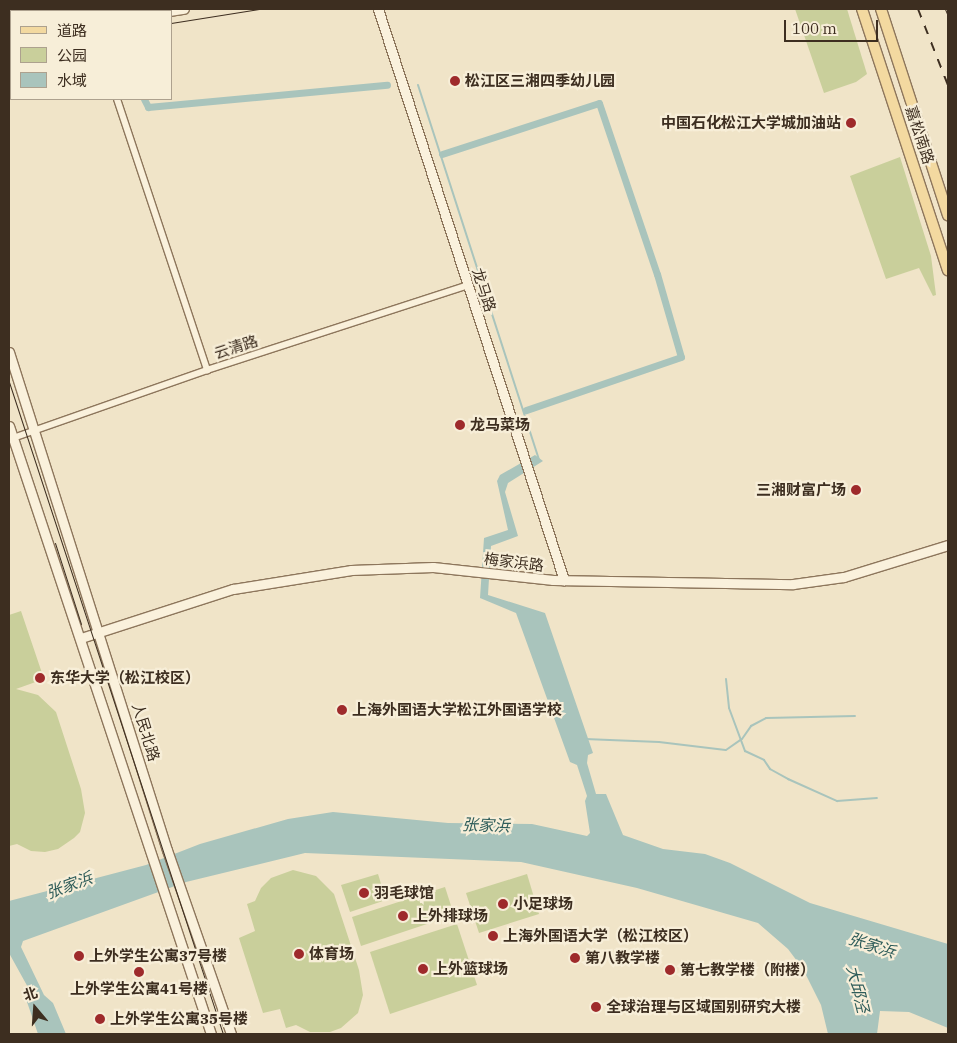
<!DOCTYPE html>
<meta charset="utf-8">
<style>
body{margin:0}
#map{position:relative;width:957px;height:1043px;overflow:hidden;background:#f0e4c8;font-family:"IBM Plex Serif","Noto Sans SC",serif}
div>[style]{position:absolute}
.green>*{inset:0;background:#c9cf9b}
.water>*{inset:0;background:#a9c4bc}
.stream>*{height:2px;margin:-1px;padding:0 1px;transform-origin:1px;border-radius:1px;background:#a9c4bc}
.canal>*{height:7px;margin:-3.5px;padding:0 3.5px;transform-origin:3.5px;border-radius:3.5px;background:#a9c4bc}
.roads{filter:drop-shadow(1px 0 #8d765c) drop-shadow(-1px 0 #8d765c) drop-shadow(0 1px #8d765c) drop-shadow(0 -1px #8d765c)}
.minor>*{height:6px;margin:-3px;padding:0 3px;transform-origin:3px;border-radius:3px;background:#faf1dc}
.tertiary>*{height:9px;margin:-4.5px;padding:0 4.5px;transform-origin:4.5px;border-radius:4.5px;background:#faf1dc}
.secondary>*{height:9px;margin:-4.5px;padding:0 4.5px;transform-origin:4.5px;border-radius:4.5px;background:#faf1dc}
.primary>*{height:10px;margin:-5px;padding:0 5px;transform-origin:5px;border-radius:5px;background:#f3d9a0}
.tram>*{height:1px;margin:-0.5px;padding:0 0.5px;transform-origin:0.5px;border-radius:0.5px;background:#3d2e20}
.rail>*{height:2px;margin-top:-1px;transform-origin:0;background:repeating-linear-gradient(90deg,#3d2e20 0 9px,transparent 0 18px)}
.dots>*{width:14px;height:14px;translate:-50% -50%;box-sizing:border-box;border:2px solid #f7eed8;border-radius:50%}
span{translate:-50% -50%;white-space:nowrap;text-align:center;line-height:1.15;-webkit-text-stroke:4.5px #f7eed8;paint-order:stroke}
.poi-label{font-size:15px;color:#3d2e20;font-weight:700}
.left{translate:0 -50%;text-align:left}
.right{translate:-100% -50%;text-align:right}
.street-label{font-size:15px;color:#3d2e20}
.water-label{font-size:16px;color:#2f5d5a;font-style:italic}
.frame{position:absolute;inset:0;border:10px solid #3d2e20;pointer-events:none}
.legend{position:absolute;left:10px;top:10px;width:162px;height:90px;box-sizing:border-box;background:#f7eed8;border:1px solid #ada18e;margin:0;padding:6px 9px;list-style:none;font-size:15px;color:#3d2e20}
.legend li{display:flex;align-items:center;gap:10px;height:25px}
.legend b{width:25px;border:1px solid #ada18e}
.north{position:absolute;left:10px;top:983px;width:50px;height:50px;-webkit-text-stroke:4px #f7eed8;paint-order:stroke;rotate:342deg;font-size:14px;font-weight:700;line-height:20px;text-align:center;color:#3d2e20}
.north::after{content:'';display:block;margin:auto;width:18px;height:22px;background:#3d2e20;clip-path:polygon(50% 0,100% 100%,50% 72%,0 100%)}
.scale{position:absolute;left:784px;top:20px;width:94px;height:22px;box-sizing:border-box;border:2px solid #3d2e20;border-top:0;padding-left:6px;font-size:15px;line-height:18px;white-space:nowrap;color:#3d2e20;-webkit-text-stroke:4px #f7eed8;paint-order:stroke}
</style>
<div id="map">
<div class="green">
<i style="clip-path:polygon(795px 9px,847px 9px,867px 74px,856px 82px,824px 93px)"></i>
<i style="clip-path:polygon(900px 157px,931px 256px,936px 295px,933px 296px,919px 268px,886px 279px,850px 176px)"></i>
<i style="clip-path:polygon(21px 611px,44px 679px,16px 689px,38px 695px,56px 712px,81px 789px,85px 813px,80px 832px,74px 838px,58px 849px,45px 852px,31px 851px,17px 844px,9px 846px,9px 615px)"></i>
<i style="clip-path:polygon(293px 870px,316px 876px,334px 894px,359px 970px,363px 995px,358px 1013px,341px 1028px,330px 1032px,310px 1032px,296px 1025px,286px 1028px,280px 1009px,263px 1013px,239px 938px,255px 931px,247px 904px,255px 901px,261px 888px,271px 878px)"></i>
<i style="clip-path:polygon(378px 874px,386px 900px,350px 912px,341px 885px)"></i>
<i style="clip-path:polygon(527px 874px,539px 914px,479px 933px,466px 893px)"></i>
<i style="clip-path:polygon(445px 887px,454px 915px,361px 946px,352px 917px)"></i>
<i style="clip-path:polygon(457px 924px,477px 985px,390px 1014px,370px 952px)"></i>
</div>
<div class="water">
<i style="clip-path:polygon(535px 455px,543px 461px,508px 483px,505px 492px,518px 536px,491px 546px,488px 595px,545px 613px,593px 753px,588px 755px,587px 763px,596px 794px,606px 794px,623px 835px,663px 849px,705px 854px,730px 863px,810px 903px,948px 944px,948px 1028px,909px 1012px,880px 1011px,877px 1034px,828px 1034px,821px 1005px,803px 969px,788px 949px,758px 923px,637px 888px,521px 862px,305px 853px,186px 882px,23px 941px,21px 947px,44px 995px,53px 1003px,66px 1034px,38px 1034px,26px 999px,30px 991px,9px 953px,9px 901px,146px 865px,200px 844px,288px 819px,333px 812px,448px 823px,532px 824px,587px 836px,590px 833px,585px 801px,587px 796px,577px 765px,570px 762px,516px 613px,480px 598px,484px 538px,508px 530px,497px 481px,500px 475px)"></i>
</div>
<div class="stream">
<i style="left:418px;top:85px;width:393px;rotate:72.1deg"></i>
<i style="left:726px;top:679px;width:29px;rotate:84deg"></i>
<i style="left:729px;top:708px;width:46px;rotate:69.6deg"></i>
<i style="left:745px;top:751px;width:21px;rotate:25deg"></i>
<i style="left:764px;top:760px;width:11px;rotate:56deg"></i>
<i style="left:770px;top:769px;width:21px;rotate:29deg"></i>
<i style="left:788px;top:779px;width:54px;rotate:24.2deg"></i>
<i style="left:837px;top:801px;width:40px;rotate:-4.3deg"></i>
<i style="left:585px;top:739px;width:74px;rotate:2.3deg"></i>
<i style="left:659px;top:742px;width:67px;rotate:6.8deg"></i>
<i style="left:726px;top:750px;width:19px;rotate:-35deg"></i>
<i style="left:742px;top:739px;width:16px;rotate:-55deg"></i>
<i style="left:751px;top:726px;width:17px;rotate:-28deg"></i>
<i style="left:766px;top:718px;width:89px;rotate:-1.3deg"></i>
</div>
<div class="canal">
<i style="left:144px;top:99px;width:9px;rotate:63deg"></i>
<i style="left:148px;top:107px;width:240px;rotate:-5.3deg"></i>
<i style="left:442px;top:154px;width:165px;rotate:-18deg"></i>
<i style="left:599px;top:103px;width:181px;rotate:71.3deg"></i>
<i style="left:657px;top:274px;width:86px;rotate:73.9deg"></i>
<i style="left:681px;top:357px;width:164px;rotate:161.1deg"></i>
</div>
<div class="roads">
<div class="minor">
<i style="left:117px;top:99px;width:286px;rotate:71.6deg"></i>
<i style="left:13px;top:438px;width:206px;rotate:-19.3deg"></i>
<i style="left:207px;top:370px;width:274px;rotate:-18deg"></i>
</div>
<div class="tertiary">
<i style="left:378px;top:9px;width:601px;rotate:71.96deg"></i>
</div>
<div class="secondary">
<i style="left:123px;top:11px;width:16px;rotate:-7deg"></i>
<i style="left:169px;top:11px;width:15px;rotate:-8deg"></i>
<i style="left:9px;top:28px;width:2px;rotate:-27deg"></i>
<i style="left:9px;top:37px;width:2px"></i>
<i style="left:9px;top:352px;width:522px;rotate:72.4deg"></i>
<i style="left:167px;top:850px;width:195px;rotate:70.8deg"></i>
<i style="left:9px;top:426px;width:641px;rotate:71.62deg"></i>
<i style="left:81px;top:638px;width:160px;rotate:-17.9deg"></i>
<i style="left:233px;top:589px;width:120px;rotate:-9.1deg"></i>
<i style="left:351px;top:570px;width:82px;rotate:-2.1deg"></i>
<i style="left:433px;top:567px;width:121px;rotate:6.2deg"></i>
<i style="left:553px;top:580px;width:240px;rotate:1deg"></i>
<i style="left:793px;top:584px;width:51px;rotate:-7.8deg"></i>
<i style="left:844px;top:577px;width:109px;rotate:-17.1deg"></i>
</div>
<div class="primary">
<i style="left:862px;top:9px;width:275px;rotate:71.8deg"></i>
<i style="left:881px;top:9px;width:217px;rotate:72deg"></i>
</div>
</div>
<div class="tram">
<i style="left:945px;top:9px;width:8px;rotate:67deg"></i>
<i style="left:171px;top:23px;width:89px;rotate:-9deg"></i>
<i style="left:9px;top:47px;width:2px"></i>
<i style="left:9px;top:382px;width:686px;rotate:71.83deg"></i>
<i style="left:55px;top:543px;width:85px;rotate:72.2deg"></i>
</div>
<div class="rail">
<i style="left:918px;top:9px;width:82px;rotate:68.5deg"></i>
</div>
<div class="dots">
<i style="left:455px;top:81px;background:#9e2a2b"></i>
<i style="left:851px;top:123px;background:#9e2a2b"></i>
<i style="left:460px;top:425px;background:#9e2a2b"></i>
<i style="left:856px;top:490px;background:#9e2a2b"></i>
<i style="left:40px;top:678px;background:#9e2a2b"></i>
<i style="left:342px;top:710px;background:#9e2a2b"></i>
<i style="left:364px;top:893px;background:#9e2a2b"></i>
<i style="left:503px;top:904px;background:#9e2a2b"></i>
<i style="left:403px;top:916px;background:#9e2a2b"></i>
<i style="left:493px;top:936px;background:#9e2a2b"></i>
<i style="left:299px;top:954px;background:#9e2a2b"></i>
<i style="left:79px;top:956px;background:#9e2a2b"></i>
<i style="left:575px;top:958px;background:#9e2a2b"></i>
<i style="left:423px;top:969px;background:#9e2a2b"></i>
<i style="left:670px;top:970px;background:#9e2a2b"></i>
<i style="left:139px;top:972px;background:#9e2a2b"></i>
<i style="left:596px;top:1007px;background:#9e2a2b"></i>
<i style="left:100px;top:1019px;background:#9e2a2b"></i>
</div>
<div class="poi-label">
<span class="left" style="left:465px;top:81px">松江区三湘四季幼儿园</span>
<span class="right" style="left:841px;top:123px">中国石化松江大学城加油站</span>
<span class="left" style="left:470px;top:425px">龙马菜场</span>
<span class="right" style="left:846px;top:490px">三湘财富广场</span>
<span class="left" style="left:50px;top:678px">东华大学（松江校区）</span>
<span class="left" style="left:352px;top:710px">上海外国语大学松江外国语学校</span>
<span class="left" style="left:374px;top:893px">羽毛球馆</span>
<span class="left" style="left:513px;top:904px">小足球场</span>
<span class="left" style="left:413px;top:916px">上外排球场</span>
<span class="left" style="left:503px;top:936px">上海外国语大学（松江校区）</span>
<span class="left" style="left:309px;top:954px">体育场</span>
<span class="left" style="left:89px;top:956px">上外学生公寓37号楼</span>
<span class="left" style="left:585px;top:958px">第八教学楼</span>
<span class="left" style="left:433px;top:969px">上外篮球场</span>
<span class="left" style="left:680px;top:970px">第七教学楼（附楼）</span>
<span style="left:139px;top:989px">上外学生公寓41号楼</span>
<span class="left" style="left:606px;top:1007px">全球治理与区域国别研究大楼</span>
<span class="left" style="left:110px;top:1019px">上外学生公寓35号楼</span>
</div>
<div class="street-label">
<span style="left:920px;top:135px;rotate:72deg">嘉松南路</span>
<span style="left:484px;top:290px;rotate:72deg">龙马路</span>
<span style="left:236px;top:347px;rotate:-18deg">云清路</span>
<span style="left:514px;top:562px;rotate:7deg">梅家浜路</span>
<span style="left:146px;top:732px;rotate:73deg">人民北路</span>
</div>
<div class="water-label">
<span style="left:486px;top:825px;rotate:2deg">张家浜</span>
<span style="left:69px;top:885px;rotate:-20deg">张家浜</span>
<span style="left:872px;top:945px;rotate:18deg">张家浜</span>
<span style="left:858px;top:989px;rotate:76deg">大邱泾</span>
</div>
<div class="frame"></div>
<ul class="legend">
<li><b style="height:6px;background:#f3d9a0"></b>道路</li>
<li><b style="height:14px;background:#c9cf9b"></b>公园</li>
<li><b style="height:14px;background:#a9c4bc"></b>水域</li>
</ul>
<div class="north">北</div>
<div class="scale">100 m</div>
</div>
